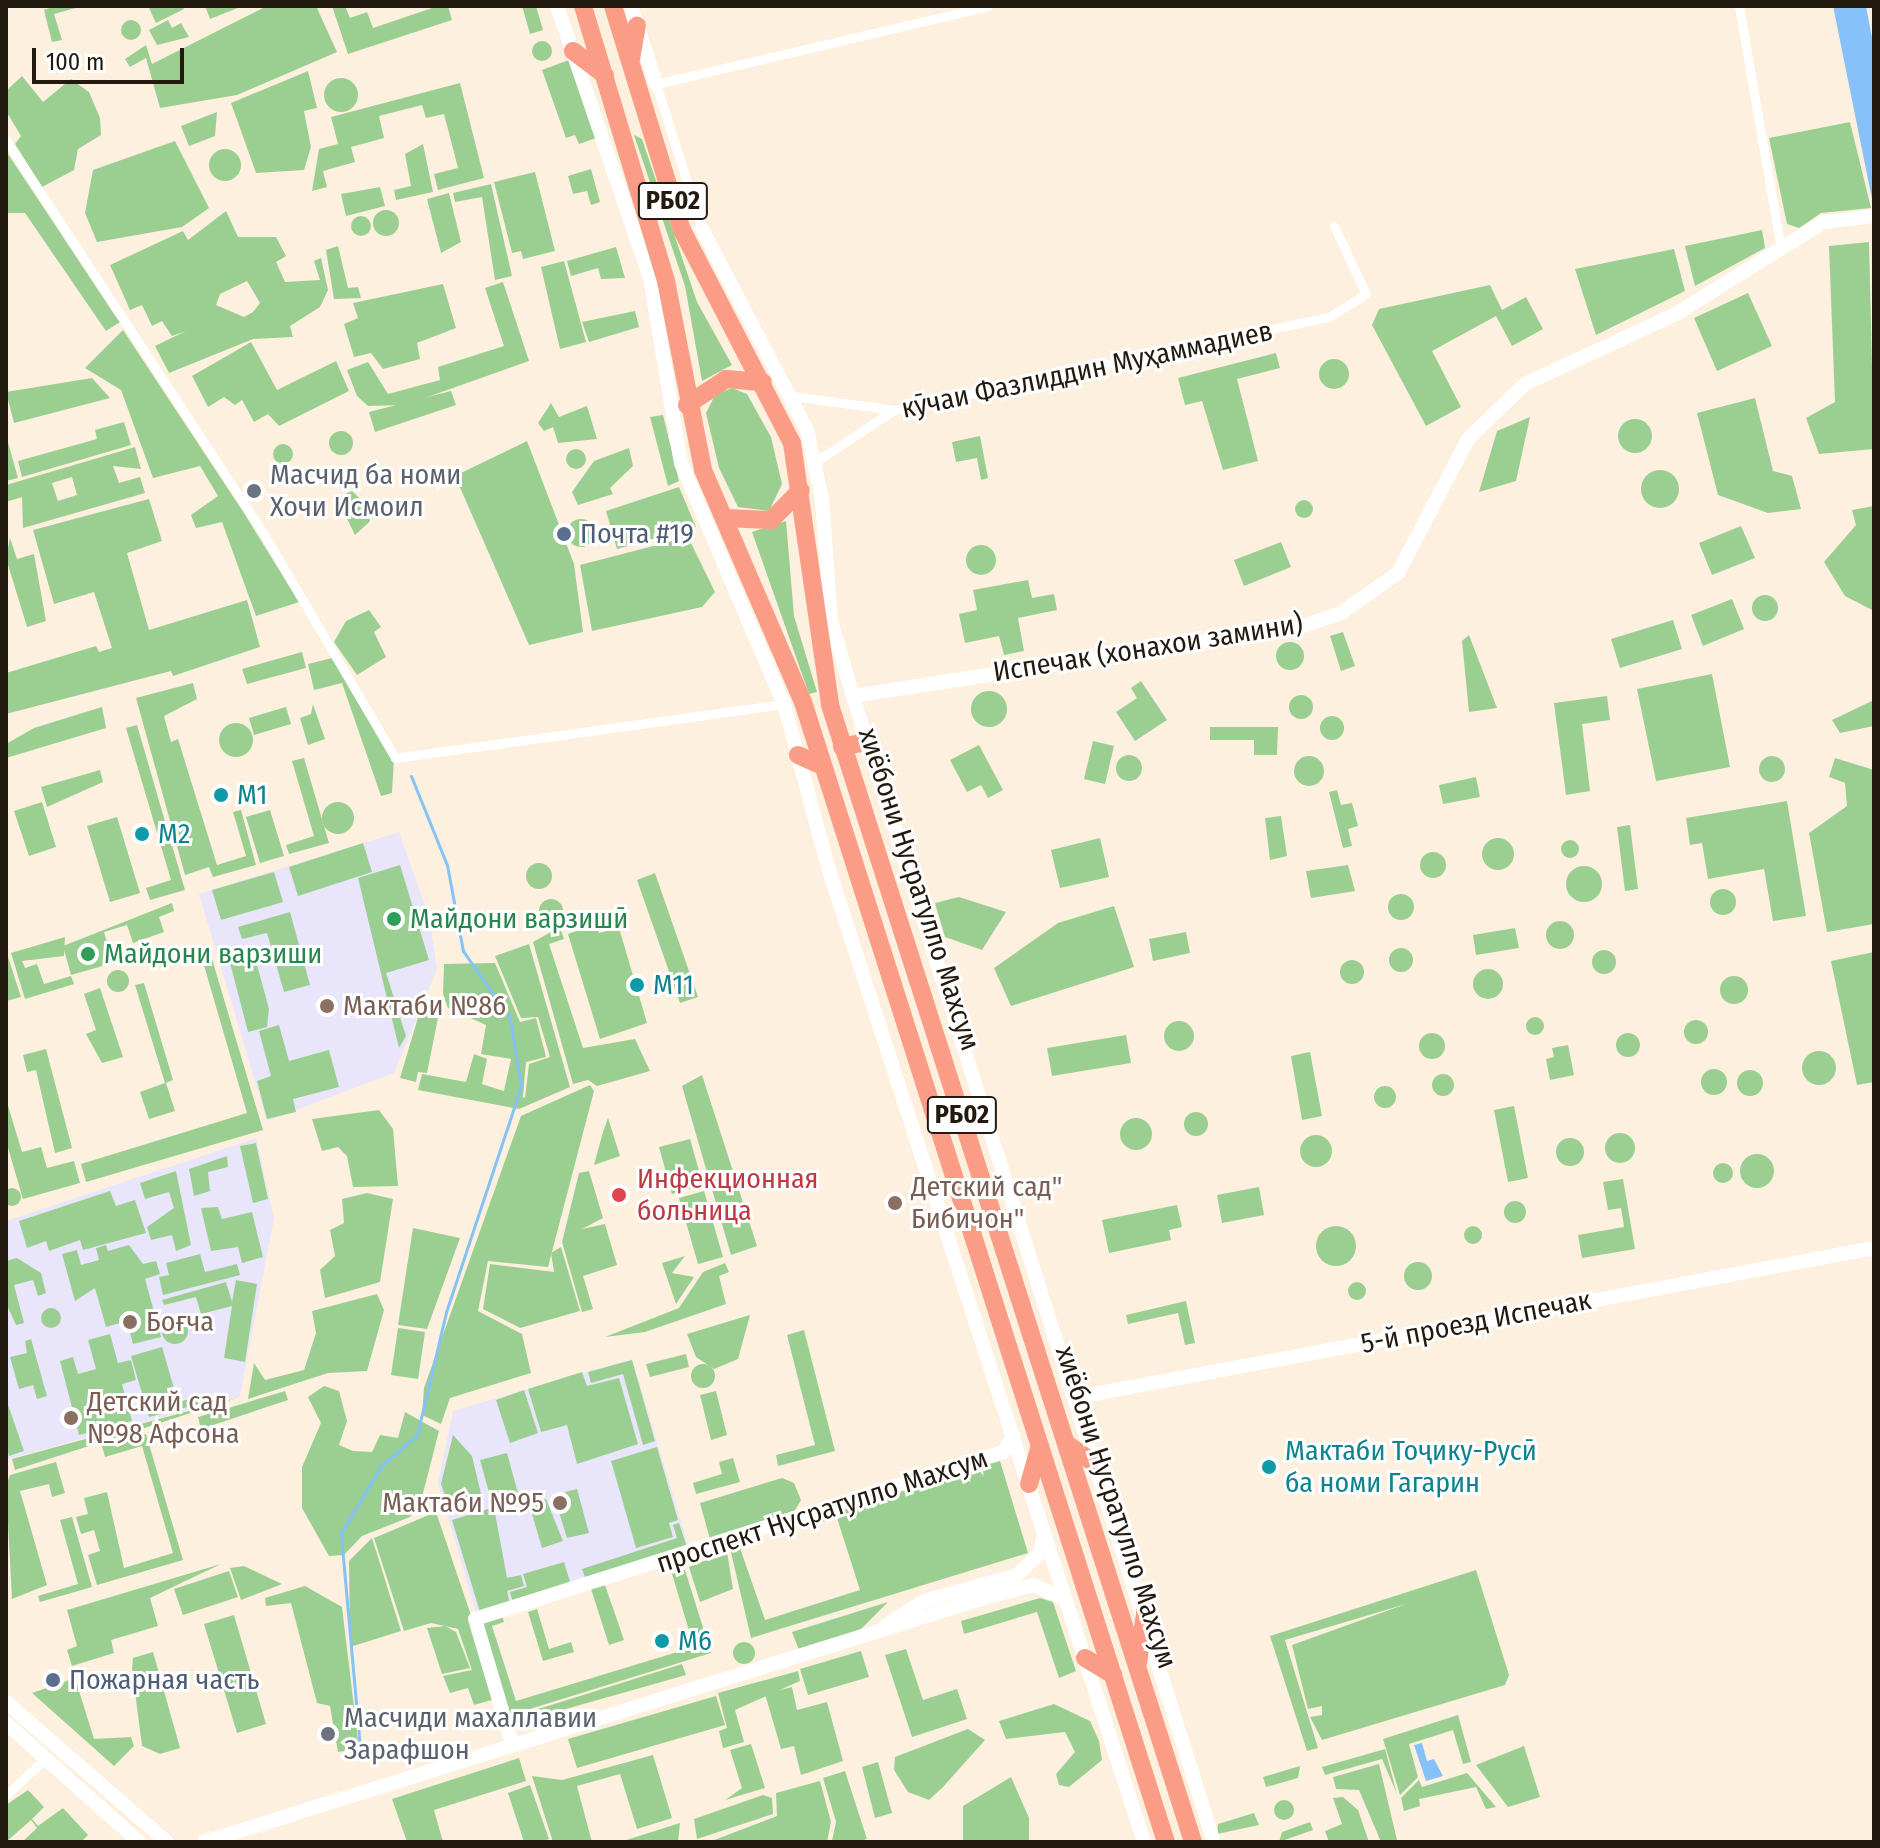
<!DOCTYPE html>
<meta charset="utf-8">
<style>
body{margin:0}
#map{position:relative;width:1880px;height:1848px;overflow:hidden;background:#fdf0de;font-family:"Fira Sans Condensed",sans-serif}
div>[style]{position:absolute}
.education>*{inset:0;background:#e9e5fb}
.green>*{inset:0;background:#9bcf92}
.round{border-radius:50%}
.water>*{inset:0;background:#86c2f9}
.stream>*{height:3px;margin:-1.5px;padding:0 1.5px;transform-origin:1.5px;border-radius:1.5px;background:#86c2f9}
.street>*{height:9px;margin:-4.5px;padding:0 4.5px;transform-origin:4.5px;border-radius:4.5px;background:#fff}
.secondary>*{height:14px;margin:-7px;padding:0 7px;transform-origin:7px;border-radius:7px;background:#fff}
.highway>*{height:18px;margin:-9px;padding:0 9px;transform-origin:9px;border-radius:9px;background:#fb9c87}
.dots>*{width:22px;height:22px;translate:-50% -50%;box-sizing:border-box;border:4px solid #fff;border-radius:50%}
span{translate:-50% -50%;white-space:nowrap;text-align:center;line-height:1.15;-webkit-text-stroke:6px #fff;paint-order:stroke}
.shield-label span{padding:2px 6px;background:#fff;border:2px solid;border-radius:6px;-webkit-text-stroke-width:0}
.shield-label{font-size:26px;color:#221a0f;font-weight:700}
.street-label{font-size:28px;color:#221a0f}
.worship-label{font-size:28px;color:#5b616d}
.left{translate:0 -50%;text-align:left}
.service-label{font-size:28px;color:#4e5e75}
.culture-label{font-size:28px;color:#0d838f}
.leisure-label{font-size:28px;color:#27864d}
.education-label{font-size:28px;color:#785e54}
.right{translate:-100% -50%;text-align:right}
.health-label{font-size:28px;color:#be3a42}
.frame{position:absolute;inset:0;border:8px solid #221a0f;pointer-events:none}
.scale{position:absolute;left:32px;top:48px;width:152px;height:36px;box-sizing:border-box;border:4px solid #221a0f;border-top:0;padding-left:10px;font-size:24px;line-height:28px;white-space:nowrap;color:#221a0f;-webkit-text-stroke:6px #fff;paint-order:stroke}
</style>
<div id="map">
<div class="education">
<i style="clip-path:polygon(399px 832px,429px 917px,437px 969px,394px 1073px,267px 1121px,199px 894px)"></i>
<i style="clip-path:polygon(256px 1138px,274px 1218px,240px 1396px,8px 1459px,6px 1221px)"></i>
<i style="clip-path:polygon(632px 1359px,689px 1548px,477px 1616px,438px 1483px,453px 1411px)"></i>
</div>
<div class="green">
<i style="clip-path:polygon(55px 6px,83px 6px,54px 14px,62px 40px,52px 42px,44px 10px)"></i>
<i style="clip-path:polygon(148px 6px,183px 6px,184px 9px,156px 23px)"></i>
<i style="clip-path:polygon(205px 6px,243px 6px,210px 19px)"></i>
<i style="clip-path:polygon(267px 6px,316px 6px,337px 52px,237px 95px,160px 108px,146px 58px,130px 67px,125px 59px,146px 45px,152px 64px)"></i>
<i style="clip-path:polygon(332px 6px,345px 6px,350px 18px,367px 12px,373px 28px,438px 6px,448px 6px,452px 20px,348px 54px)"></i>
<i style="clip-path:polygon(522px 6px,536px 6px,543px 30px,530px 34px)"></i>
<i style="clip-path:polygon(168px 20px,172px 28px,181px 23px,189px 37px,157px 45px,149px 30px)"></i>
<i class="round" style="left:121px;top:20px;width:20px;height:20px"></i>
<i class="round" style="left:532px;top:41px;width:20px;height:20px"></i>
<i style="clip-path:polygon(569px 60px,596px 138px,579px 144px,575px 135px,566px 138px,542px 70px)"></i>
<i style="clip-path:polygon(308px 71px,317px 108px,304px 111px,311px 147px,304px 170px,256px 173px,231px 103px)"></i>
<i style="clip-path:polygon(22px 76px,43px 102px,71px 79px,89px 92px,100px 118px,101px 135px,78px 149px,74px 170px,42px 187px,15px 144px,21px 136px,6px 111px,6px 91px)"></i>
<i class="round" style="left:324px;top:78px;width:34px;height:34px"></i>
<i style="clip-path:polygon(460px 83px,484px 178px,438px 190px,434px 174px,458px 168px,444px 114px,426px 118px,422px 105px,379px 116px,384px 138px,351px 147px,355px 162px,323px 171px,327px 187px,312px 191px,319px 149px,338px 144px,331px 117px)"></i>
<i style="clip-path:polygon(217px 112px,215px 136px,189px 146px,181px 126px)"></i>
<i style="clip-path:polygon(1850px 122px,1871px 208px,1821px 213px,1799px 228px,1787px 224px,1769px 138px)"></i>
<i style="clip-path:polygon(634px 135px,642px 139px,697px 302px,732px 365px,702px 381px,685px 286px)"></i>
<i style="clip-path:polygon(175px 141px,209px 208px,182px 227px,97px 242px,85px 213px,93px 170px)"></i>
<i style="clip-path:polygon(423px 144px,433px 192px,396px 200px,394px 190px,411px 186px,405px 154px)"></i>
<i class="round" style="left:209px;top:149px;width:32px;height:32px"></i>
<i style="clip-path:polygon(6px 151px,116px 317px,120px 322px,106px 331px,25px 213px,6px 213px)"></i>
<i style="clip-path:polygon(591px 169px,600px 202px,591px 205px,587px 191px,573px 194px,568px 176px)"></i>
<i style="clip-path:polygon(535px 172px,555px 251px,523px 259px,521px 251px,512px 253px,494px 182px)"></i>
<i style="clip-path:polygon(491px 184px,512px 276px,495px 280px,482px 197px,455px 202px,453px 193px)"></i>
<i style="clip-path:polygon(380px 187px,385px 206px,346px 216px,341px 194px)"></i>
<i style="clip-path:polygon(449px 193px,461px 242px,441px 253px,427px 199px)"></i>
<i class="round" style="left:373px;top:210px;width:26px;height:26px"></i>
<i style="clip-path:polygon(evenodd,226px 211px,238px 237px,276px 237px,286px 256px,276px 262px,285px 282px,320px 280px,314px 261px,321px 258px,328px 290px,320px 307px,290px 326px,293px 337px,253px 339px,169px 373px,155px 346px,186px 331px,172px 336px,162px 321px,152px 326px,142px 305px,130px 310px,110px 265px,183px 231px,188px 240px,226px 211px,247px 281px,260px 303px,253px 312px,244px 317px,216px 305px,220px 294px,247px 281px)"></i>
<i class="round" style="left:351px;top:216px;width:20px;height:20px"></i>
<i style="clip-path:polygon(1762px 230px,1765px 248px,1695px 286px,1685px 246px)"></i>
<i style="clip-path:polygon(1869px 242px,1874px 449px,1819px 454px,1806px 418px,1835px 402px,1829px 246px)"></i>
<i style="clip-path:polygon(338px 246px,348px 288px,358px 287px,361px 298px,334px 299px,326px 250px)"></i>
<i style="clip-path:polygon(616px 247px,625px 278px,601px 279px,598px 268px,571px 276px,567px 261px)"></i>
<i style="clip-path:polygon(1674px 249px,1685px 291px,1596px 335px,1575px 269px)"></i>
<i style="clip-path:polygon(564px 261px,586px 342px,560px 349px,541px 267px)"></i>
<i style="clip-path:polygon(503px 282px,529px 361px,405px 405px,368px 406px,357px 396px,347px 370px,368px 362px,388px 394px,440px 380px,438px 367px,504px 346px,485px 288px)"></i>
<i style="clip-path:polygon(443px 284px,456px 328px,417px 343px,420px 359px,383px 369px,371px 353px,354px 357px,344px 324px,358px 318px,353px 303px)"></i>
<i style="clip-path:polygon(1490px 285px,1502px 310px,1526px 297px,1543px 329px,1512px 346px,1496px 316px,1432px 351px,1461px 407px,1426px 426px,1372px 325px,1379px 309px)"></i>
<i style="clip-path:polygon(1748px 293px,1772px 346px,1717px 371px,1694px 318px)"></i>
<i style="clip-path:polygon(635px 311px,639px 327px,589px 342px,582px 322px)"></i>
<i style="clip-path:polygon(123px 330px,244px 513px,299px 602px,256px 616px,222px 522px,196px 528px,191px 515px,218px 496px,200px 466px,153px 478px,121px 390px,85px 368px)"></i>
<i style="clip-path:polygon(251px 342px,277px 390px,336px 361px,349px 391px,279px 426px,268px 414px,254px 422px,242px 400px,235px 405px,224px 397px,208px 407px,192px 376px)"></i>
<i style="clip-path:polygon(1276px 353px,1280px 368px,1237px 379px,1258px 461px,1223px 470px,1202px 401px,1185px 405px,1178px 378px)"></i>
<i class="round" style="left:1319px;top:359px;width:30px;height:30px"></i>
<i style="clip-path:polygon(92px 378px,110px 398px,14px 423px,6px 392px)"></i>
<i style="clip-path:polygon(732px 388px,747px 394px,771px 437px,782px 484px,769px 511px,738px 507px,719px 468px,706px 413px,715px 395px)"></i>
<i style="clip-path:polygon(451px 391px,456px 405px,375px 432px,369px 412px)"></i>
<i style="clip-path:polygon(1755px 398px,1773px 471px,1792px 476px,1801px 509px,1768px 513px,1718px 495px,1697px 413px)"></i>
<i style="clip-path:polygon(551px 403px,559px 417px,587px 406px,597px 439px,558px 443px,553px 427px,544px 431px,538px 423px)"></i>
<i style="clip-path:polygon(663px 415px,679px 481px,668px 486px,650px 417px)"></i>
<i style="clip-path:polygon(1530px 417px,1516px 481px,1479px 492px,1497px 431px)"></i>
<i class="round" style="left:1618px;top:419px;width:34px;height:34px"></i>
<i style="clip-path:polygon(124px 422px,131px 445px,22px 477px,18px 461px,97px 439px,95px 430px)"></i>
<i class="round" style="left:329px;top:431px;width:24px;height:24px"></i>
<i style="clip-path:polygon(6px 435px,18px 478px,6px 481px)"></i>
<i style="clip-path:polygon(980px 436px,988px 478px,981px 480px,977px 458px,956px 462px,952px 442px)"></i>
<i style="clip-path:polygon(527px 441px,574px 564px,583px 632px,529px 645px,455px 476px)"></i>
<i class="round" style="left:273px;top:444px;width:20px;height:20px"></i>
<i style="clip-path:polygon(evenodd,135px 447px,141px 469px,113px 466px,119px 483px,140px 477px,145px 493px,23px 528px,22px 497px,6px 502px,6px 485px,135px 447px,72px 477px,77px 495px,58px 501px,52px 483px,72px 477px)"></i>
<i style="clip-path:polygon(629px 448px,633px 466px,610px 488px,613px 494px,578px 505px,572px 492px,594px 461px)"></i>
<i class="round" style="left:566px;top:449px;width:20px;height:20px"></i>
<i class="round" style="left:1641px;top:470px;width:38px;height:38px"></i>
<i style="clip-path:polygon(679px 487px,696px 527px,617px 549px,606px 511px)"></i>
<i style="clip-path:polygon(352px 491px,377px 515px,355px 535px,337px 498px)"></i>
<i style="clip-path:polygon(149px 499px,162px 541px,127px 553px,149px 630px,247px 600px,260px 647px,173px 676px,171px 671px,6px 714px,6px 673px,96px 646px,99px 652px,112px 648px,94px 592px,54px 604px,33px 530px)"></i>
<i class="round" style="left:1295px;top:500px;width:18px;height:18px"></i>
<i style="clip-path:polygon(1874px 506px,1874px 611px,1845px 596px,1824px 562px,1856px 525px,1852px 510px)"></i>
<i class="round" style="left:567px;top:519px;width:28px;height:28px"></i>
<i style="clip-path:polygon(786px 521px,794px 616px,817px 692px,809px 694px,752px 532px)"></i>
<i style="clip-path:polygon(1741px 526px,1755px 558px,1712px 575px,1699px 543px)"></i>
<i style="clip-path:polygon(688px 537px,715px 592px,702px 607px,592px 631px,580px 565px)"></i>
<i style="clip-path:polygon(10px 538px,17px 559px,34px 554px,46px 621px,27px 627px,6px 558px)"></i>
<i style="clip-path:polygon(1281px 542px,1291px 567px,1244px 586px,1234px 560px)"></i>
<i class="round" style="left:966px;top:545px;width:30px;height:30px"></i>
<i style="clip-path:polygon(1028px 580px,1032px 598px,1054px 594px,1057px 610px,1018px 618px,1024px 651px,1004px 655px,999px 636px,965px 643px,959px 614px,977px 610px,973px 590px)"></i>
<i class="round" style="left:1752px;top:595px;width:26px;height:26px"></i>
<i style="clip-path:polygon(1732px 599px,1744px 629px,1703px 646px,1691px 615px)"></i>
<i style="clip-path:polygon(369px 610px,381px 627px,374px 632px,386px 657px,357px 675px,334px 642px,346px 621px)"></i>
<i style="clip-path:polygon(1673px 620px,1682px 649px,1620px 668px,1611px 639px)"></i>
<i style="clip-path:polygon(1343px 632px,1355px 666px,1341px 671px,1330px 636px)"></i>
<i style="clip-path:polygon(1469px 635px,1497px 708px,1469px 712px,1462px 641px)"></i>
<i class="round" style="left:1276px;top:642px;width:28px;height:28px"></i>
<i style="clip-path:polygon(302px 652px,306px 668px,247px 684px,242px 669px)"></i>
<i style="clip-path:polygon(332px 658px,394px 758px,392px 793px,381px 796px,342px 683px,314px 690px,308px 664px)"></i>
<i style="clip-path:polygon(1712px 674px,1730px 767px,1656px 781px,1637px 689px)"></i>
<i style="clip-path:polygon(1141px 681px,1167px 720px,1135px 741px,1116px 712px,1137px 698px,1131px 688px)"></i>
<i style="clip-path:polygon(193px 683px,197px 699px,164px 716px,171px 742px,178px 739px,217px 865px,246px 856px,233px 812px,241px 810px,256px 865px,213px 877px,209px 867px,185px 875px,136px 698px)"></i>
<i class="round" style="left:971px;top:691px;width:36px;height:36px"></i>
<i class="round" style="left:1289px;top:695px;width:24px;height:24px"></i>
<i style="clip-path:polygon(1607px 696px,1610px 720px,1582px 724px,1590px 791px,1566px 795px,1554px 703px)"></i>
<i style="clip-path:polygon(1874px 700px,1874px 726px,1840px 733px,1832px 720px)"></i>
<i style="clip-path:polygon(313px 704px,325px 739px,308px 745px,300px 718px,311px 714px)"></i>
<i style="clip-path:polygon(102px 707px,106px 728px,6px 758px,6px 744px,34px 728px)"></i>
<i style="clip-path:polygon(286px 707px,291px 724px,254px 735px,249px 718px)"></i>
<i class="round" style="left:1320px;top:716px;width:24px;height:24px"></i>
<i class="round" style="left:219px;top:723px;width:34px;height:34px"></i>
<i style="clip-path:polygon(137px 725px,185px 890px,150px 900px,146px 888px,171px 880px,126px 728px)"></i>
<i style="clip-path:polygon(1210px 727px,1278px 727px,1277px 755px,1254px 755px,1254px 740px,1210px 740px)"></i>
<i style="clip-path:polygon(1093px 741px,1114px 746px,1105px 784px,1084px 779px)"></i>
<i style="clip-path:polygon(979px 745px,1003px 790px,988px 798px,981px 785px,967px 792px,950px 760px)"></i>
<i class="round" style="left:1116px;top:755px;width:26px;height:26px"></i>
<i class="round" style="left:1294px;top:756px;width:30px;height:30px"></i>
<i class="round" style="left:1759px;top:756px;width:26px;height:26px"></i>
<i style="clip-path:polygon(304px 758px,329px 843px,289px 854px,286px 845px,314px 836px,292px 761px)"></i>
<i style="clip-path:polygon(1835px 758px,1874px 770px,1874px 924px,1827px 932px,1809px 833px,1847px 806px,1845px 783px,1829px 777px)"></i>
<i style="clip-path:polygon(100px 770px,103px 782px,47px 807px,41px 787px)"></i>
<i style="clip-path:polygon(1476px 777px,1480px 797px,1443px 804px,1439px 785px)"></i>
<i style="clip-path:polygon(1337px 790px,1341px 805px,1352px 803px,1358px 826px,1348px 829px,1352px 846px,1343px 848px,1329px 792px)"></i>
<i style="clip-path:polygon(1787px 801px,1806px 916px,1773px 921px,1764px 869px,1708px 879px,1702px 843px,1690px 845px,1686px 818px)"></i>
<i class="round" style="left:322px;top:802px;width:32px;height:32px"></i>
<i style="clip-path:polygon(42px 802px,56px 847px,29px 856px,14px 811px)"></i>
<i style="clip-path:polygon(270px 810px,284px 856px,260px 863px,246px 817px)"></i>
<i style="clip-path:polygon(1281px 816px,1287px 856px,1270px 860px,1265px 818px)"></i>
<i style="clip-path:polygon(117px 817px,140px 893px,110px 902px,87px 826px)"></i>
<i style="clip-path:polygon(1630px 825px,1638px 889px,1625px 891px,1617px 827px)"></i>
<i class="round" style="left:1482px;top:838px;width:32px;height:32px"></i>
<i style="clip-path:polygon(1100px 838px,1109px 877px,1060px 888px,1051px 850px)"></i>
<i class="round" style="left:1561px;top:840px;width:18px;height:18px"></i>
<i style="clip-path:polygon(363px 843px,372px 872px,298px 896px,289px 867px)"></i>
<i class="round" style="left:1420px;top:852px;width:26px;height:26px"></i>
<i class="round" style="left:526px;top:863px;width:26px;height:26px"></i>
<i style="clip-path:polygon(400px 865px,429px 960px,386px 973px,406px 1036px,399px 1048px,358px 878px)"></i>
<i style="clip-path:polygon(1348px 865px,1355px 891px,1311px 898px,1306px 871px)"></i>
<i class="round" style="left:1566px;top:866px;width:36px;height:36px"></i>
<i style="clip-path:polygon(274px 872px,283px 902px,221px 920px,212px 890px)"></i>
<i style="clip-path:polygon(655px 873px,698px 997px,680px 1003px,637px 880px)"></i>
<i class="round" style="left:1710px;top:889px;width:26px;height:26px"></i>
<i class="round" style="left:1388px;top:894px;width:26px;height:26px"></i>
<i style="clip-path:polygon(959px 897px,1006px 912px,982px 950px,945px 937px,935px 903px)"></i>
<i class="round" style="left:539px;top:899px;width:24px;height:24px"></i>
<i style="clip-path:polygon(172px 903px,174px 911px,159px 917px,164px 932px,133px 943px,127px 925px,104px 932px,113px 963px,71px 975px,63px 946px)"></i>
<i style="clip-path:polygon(1114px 906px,1134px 967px,1011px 1006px,994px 968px,1058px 923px)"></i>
<i style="clip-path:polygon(290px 912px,310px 985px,284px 992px,267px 933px,242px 939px,238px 927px)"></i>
<i class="round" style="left:1546px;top:921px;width:28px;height:28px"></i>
<i style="clip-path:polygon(596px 924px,599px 933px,619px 928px,647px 1023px,600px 1039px,568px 934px)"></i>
<i style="clip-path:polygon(560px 927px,564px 939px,549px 944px,583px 1048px,635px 1039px,650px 1071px,597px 1086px,588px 1080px,573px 1084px,533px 942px)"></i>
<i style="clip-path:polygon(1515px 928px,1519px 948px,1476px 955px,1473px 935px)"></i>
<i style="clip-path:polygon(1186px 932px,1190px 953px,1153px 961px,1149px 939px)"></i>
<i style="clip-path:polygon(65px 937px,64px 956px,22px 961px,25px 968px,37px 964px,44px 984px,71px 976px,74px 984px,25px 999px,11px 953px)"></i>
<i style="clip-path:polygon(529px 944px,570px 1087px,519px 1109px,418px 1090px,422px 1074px,466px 1082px,474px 1054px,487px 1059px,482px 1084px,525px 1098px,529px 1064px,550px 1057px,538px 1017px,521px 1018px,495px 956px)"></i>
<i style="clip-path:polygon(239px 947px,253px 950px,269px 1009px,267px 1027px,248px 1032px,227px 951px)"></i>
<i class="round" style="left:1389px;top:948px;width:24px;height:24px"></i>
<i class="round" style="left:1592px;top:950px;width:24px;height:24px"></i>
<i style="clip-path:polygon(1874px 952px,1874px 1082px,1857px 1085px,1831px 961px)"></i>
<i style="clip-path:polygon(8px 957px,21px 997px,6px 1001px,6px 958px)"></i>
<i style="clip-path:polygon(212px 959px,263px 1130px,86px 1182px,81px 1164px,247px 1113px,203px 962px)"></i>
<i class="round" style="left:1340px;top:960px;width:24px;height:24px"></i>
<i style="clip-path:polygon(495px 963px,520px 1022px,536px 1018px,546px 1057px,526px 1062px,523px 1097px,503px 1095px,511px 1059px,481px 1054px,486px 1025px,448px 1008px,443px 994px,444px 964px)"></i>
<i class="round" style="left:1473px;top:969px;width:30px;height:30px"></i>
<i class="round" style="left:107px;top:970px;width:22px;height:22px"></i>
<i class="round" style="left:1720px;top:976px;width:28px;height:28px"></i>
<i style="clip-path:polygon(144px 983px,173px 1080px,166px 1083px,175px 1111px,149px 1119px,140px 1092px,165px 1083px,135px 985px)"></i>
<i style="clip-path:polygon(100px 988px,123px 1057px,102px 1063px,86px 1034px,96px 1030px,84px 994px)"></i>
<i style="clip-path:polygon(422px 1004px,440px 1008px,427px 1073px,418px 1072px,416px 1082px,400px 1078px)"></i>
<i class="round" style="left:1526px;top:1017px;width:18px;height:18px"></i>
<i class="round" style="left:1684px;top:1020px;width:24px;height:24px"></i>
<i class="round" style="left:1164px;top:1021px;width:30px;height:30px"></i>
<i style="clip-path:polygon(279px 1025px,289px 1061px,329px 1050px,339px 1087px,293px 1099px,296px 1112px,267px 1119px,257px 1081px,271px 1076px,259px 1031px)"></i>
<i class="round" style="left:1419px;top:1033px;width:26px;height:26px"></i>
<i class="round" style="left:1616px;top:1033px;width:24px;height:24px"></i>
<i style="clip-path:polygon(1126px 1035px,1131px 1063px,1052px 1076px,1047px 1048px)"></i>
<i style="clip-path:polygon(1568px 1045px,1574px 1075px,1550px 1080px,1546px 1059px,1554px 1057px,1552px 1048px)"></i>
<i style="clip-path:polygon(46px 1049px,72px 1148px,55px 1153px,36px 1070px,27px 1072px,23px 1055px)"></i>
<i class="round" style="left:1802px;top:1051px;width:34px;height:34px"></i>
<i style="clip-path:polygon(1310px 1052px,1322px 1116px,1302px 1120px,1291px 1056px)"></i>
<i class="round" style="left:1701px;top:1069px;width:26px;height:26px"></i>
<i class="round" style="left:1737px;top:1070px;width:26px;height:26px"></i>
<i class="round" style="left:1432px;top:1074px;width:22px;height:22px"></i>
<i style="clip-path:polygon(702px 1075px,757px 1246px,731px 1255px,682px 1086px)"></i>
<i style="clip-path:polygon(590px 1085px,594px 1091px,548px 1267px,488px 1261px,478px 1311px,522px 1334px,531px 1373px,450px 1398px,441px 1424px,422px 1415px,424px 1388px,521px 1116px)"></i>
<i class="round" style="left:1374px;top:1086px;width:22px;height:22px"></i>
<i style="clip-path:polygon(6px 1099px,22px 1152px,41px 1147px,47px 1168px,74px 1161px,80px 1183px,23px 1199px,6px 1141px)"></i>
<i style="clip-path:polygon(1514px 1106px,1528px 1178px,1508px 1182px,1494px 1110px)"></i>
<i style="clip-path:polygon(379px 1110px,393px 1129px,398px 1186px,353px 1187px,347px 1156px,338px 1147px,322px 1151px,312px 1119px)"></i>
<i class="round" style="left:1184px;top:1112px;width:24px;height:24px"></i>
<i style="clip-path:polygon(608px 1118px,620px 1156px,594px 1165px,603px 1132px)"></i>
<i class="round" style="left:1120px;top:1118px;width:32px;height:32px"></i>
<i class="round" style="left:1605px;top:1133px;width:30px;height:30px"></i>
<i class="round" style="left:1300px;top:1135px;width:32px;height:32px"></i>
<i class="round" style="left:1556px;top:1138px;width:28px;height:28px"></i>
<i style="clip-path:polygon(690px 1139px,703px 1185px,672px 1194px,659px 1147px)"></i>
<i style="clip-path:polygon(256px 1143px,268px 1199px,253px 1203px,240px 1146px)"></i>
<i class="round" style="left:1740px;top:1154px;width:34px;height:34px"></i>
<i style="clip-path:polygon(227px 1156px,228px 1167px,208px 1172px,210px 1191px,194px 1196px,189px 1169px)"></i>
<i class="round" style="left:1713px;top:1163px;width:20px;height:20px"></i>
<i style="clip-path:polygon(176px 1171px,191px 1245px,176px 1251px,172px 1235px,151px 1240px,147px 1227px,174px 1208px,169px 1192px,145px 1199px,140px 1183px)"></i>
<i style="clip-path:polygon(589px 1171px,603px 1218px,582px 1229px,605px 1224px,617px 1265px,583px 1276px,593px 1309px,582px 1312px,562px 1242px,579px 1173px)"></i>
<i style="clip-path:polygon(1623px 1179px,1635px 1249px,1582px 1258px,1578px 1235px,1624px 1227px,1621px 1208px,1608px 1210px,1603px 1182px)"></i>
<i style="clip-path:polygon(1259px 1187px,1264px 1215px,1222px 1223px,1217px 1195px)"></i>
<i class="round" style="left:3px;top:1188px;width:18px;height:18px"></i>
<i style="clip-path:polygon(110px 1191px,116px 1206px,135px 1200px,146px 1233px,83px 1250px,80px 1240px,49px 1251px,46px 1241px,27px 1248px,19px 1221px)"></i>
<i style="clip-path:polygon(704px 1191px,723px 1257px,698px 1264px,679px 1198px)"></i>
<i style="clip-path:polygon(367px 1193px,393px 1199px,380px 1282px,325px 1298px,320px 1270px,335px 1256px,330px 1230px,344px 1223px,342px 1199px)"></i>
<i class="round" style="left:1504px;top:1201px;width:22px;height:22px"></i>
<i style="clip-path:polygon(1177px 1205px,1182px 1227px,1169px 1230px,1171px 1240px,1109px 1253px,1102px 1220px)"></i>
<i style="clip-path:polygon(218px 1207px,222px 1219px,252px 1212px,263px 1257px,242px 1263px,238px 1247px,211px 1251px,201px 1208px)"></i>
<i class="round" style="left:1464px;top:1226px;width:18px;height:18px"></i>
<i class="round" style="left:1316px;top:1226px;width:40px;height:40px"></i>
<i style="clip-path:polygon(413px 1228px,460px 1238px,427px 1329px,398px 1325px)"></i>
<i style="clip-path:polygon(106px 1245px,108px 1251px,129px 1245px,143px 1264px,156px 1261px,160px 1274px,145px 1279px,161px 1337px,133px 1344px,127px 1321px,106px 1327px,95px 1288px,75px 1301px,62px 1254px,77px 1250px,81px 1265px,99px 1260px,96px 1248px)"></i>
<i style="clip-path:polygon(561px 1247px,580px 1311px,520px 1328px,483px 1309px,490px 1264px,554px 1272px,551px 1253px)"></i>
<i style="clip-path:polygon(200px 1254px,205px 1272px,237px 1264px,240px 1275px,163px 1295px,159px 1277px,169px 1275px,166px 1263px)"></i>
<i style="clip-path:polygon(685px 1256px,672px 1273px,694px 1277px,676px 1304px,662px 1263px)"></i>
<i style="clip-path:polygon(17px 1258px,41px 1273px,46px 1293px,38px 1296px,33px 1280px,14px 1285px,24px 1323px,16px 1325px,6px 1303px,6px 1261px)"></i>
<i class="round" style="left:1404px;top:1262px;width:28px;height:28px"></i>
<i style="clip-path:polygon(725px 1263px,729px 1272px,719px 1276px,726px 1304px,645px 1332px,605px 1337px,679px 1308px,703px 1272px)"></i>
<i style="clip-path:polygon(236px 1280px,257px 1284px,245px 1362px,224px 1358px,232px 1306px,201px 1314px,196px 1297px,164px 1305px,162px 1300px,226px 1282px,232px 1302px)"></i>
<i class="round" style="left:1348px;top:1282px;width:18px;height:18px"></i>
<i style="clip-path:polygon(377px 1294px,384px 1310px,367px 1371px,328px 1373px,248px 1399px,254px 1363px,265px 1380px,304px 1370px,316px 1333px,312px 1311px)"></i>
<i style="clip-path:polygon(1186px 1301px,1195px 1343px,1185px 1345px,1178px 1313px,1128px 1324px,1126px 1315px)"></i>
<i class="round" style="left:41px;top:1308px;width:20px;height:20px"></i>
<i style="clip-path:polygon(750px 1315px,738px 1359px,714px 1369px,696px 1357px,687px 1334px)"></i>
<i class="round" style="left:162px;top:1318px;width:26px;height:26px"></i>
<i style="clip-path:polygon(398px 1328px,425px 1332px,418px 1379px,391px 1375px)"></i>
<i style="clip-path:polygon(804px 1330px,835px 1451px,778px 1466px,776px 1455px,815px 1445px,787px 1335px)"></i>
<i style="clip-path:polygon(110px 1334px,118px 1363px,131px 1360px,136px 1380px,122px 1384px,132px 1421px,79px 1435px,60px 1361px,73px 1357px,78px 1374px,96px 1369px,88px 1340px)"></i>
<i style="clip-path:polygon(31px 1339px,47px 1396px,37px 1399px,33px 1385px,19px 1389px,10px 1357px,27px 1353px,25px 1341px)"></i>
<i style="clip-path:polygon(162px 1347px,178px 1402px,201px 1396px,203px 1403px,149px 1417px,131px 1356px)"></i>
<i style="clip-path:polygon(686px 1354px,689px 1367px,650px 1377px,646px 1364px)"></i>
<i style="clip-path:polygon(632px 1360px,655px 1441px,643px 1445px,623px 1374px,591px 1383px,588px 1372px)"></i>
<i class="round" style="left:691px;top:1364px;width:24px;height:24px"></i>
<i style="clip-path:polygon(582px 1372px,587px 1386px,619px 1378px,638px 1444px,577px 1464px,567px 1425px,541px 1432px,528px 1389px)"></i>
<i style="clip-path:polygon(324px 1386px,339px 1391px,347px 1421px,339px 1445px,353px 1451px,372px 1452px,380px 1435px,398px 1438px,405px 1412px,439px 1431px,420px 1505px,410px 1517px,362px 1536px,344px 1555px,329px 1556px,302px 1508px,302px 1467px,321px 1423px,308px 1397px)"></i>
<i style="clip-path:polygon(524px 1390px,538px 1433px,510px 1443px,496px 1400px)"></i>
<i style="clip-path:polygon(285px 1391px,288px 1400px,201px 1429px,198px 1417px)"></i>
<i style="clip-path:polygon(716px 1391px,727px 1435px,711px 1440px,700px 1395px)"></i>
<i style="clip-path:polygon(240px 1397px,15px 1470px,12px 1459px,34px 1453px)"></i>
<i style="clip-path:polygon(6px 1399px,24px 1451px,9px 1456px,6px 1446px)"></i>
<i style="clip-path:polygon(146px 1434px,183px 1560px,97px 1585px,88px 1555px,100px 1551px,94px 1530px,81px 1534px,76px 1517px,88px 1514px,84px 1498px,107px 1492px,124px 1568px,173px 1553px,142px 1446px,105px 1457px,102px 1446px)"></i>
<i style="clip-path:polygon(453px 1435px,472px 1456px,482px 1498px,451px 1514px,441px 1484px)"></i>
<i style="clip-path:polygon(657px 1447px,678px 1520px,669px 1523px,673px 1537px,636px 1548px,611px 1461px)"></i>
<i style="clip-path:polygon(507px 1453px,518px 1493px,491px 1500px,480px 1460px)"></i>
<i style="clip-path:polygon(733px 1458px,740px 1482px,696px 1494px,693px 1483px,722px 1474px,719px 1462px)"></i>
<i style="clip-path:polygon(1000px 1461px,1028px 1553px,751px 1638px,729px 1544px,761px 1534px,763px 1539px,740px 1548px,765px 1620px,860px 1590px,837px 1518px,822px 1522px,820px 1514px)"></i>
<i style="clip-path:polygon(56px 1462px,65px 1493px,52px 1497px,49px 1484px,20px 1491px,47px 1585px,12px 1599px,6px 1485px,10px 1475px)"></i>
<i style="clip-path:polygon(782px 1478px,794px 1483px,801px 1500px,791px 1517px,711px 1543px,700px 1503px)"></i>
<i style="clip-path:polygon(577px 1489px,589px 1533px,567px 1538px,558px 1509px,569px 1507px,565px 1492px)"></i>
<i style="clip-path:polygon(546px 1499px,563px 1541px,542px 1548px,529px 1504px)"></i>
<i style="clip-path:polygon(494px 1507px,507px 1578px,521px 1575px,524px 1586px,507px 1591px,510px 1604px,480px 1612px,452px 1520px)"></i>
<i style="clip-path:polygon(436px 1512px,499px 1698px,474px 1705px,468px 1688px,450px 1693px,443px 1676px,472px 1670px,458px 1629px,431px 1623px,404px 1631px,374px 1538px)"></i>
<i style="clip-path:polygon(72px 1517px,92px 1587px,40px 1602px,38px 1596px,78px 1584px,60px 1520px)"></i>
<i style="clip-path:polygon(679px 1523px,687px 1547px,586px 1580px,582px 1569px,677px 1538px,673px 1525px)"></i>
<i style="clip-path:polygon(372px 1538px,401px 1631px,350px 1647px,349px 1561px)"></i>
<i style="clip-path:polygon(727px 1552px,733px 1589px,700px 1602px,689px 1567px)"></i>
<i style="clip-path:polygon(564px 1562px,571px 1585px,513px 1603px,510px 1592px,527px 1587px,523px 1574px)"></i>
<i style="clip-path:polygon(221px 1564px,150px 1598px,158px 1626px,111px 1640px,114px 1653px,72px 1666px,67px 1650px,77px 1646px,67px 1610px)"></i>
<i style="clip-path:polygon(244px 1566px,282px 1584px,241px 1600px,230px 1568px)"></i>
<i style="clip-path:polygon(685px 1570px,711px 1653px,507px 1716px,478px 1620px,501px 1613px,504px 1622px,492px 1626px,516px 1701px,694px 1647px,672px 1574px)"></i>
<i style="clip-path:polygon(1476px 1570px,1509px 1675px,1505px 1685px,1322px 1740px,1310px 1717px,1322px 1715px,1322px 1706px,1308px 1709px,1292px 1645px,1406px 1604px,1285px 1640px,1318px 1748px,1307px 1751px,1270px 1636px)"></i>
<i style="clip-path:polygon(229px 1571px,238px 1597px,183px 1615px,174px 1589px)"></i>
<i style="clip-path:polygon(605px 1585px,624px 1640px,609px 1645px,591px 1589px)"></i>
<i style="clip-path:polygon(305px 1586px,342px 1607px,359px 1749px,338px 1752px,330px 1706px,317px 1703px,291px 1603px,266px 1606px,265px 1598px)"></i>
<i style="clip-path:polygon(1040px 1598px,1053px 1602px,1076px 1671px,1059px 1678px,1037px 1612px,964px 1634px,961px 1621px)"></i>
<i style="clip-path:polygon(888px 1602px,860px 1630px,799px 1650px,792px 1632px)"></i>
<i style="clip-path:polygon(537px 1609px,549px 1649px,571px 1642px,574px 1652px,543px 1661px,528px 1612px)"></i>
<i style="clip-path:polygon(234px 1615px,266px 1724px,237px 1733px,204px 1624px)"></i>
<i style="clip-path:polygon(445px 1626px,456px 1632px,470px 1668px,442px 1674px,427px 1628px)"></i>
<i class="round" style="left:733px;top:1642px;width:22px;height:22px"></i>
<i style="clip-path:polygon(906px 1649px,923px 1700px,957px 1689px,967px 1719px,912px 1737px,885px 1655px)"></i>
<i style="clip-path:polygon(861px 1651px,869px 1677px,808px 1695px,800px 1669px)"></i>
<i style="clip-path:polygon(153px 1652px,180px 1748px,160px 1754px,142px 1746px,132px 1669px,133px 1658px)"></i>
<i style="clip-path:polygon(682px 1664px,686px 1675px,534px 1718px,532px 1711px)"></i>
<i style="clip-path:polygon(798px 1671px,800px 1681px,735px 1710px,744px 1742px,723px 1748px,719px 1731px,727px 1728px,718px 1693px)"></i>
<i style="clip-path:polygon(75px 1678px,94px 1739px,131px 1737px,134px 1746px,114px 1766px,32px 1693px)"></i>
<i style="clip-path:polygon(792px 1687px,797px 1710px,827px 1702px,843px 1761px,801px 1775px,794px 1746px,781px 1749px,765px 1694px)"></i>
<i style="clip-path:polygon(716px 1696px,725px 1725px,577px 1768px,568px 1739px)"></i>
<i style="clip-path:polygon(1054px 1704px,1090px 1721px,1099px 1741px,1102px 1760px,1069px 1787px,1059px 1785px,1056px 1774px,1075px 1752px,1065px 1732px,1006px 1739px,999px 1721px)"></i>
<i style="clip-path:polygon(1458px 1715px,1471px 1762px,1463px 1764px,1453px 1730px,1409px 1744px,1418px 1777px,1400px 1795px,1383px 1739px)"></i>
<i style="clip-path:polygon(968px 1729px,985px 1740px,943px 1787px,929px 1800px,908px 1792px,894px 1770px,895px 1757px)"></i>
<i style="clip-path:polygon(751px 1744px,765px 1788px,725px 1800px,742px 1788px,730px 1750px)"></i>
<i style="clip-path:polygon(1524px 1746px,1540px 1797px,1508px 1807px,1476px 1765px)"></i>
<i style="clip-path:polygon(1385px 1749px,1397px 1794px,1382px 1759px,1325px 1775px,1322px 1767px)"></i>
<i style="clip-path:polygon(653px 1755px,672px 1818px,637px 1829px,620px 1774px,577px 1786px,592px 1842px,553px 1842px,532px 1776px,562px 1780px)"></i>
<i style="clip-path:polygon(519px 1758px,526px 1781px,434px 1810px,443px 1842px,407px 1842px,392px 1799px)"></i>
<i style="clip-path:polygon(878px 1762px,892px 1813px,875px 1818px,862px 1767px)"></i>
<i style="clip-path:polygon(1379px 1764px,1397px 1840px,1392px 1842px,1381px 1842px,1359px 1790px,1336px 1789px,1333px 1777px)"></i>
<i style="clip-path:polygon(1300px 1766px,1298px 1778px,1266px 1787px,1263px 1777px)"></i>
<i style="clip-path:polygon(845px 1771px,867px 1839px,858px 1842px,832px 1841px,836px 1822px,823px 1778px)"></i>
<i style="clip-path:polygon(1467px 1773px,1496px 1807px,1486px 1809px,1476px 1787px,1419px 1799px,1420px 1806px,1404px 1811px,1401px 1798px,1419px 1780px,1422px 1787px)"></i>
<i style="clip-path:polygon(1011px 1777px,1029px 1818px,1029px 1842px,963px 1842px,963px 1806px)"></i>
<i style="clip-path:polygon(820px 1781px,831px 1822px,827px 1842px,709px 1842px,777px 1816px,776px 1793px)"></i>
<i style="clip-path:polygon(530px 1785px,549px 1839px,541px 1842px,524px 1842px,508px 1793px)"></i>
<i style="clip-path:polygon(28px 1790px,44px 1807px,32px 1819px,38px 1826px,63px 1808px,88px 1835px,81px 1842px,22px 1842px,37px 1828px,31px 1820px,6px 1842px,6px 1805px)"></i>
<i style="clip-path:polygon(763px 1795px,772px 1798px,773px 1814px,697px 1839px,694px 1819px)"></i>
<i style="clip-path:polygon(1343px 1797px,1358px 1810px,1369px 1842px,1329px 1842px,1325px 1831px,1342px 1824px,1333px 1798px)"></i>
<i class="round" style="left:1274px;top:1800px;width:20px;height:20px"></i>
<i style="clip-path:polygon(1254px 1813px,1259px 1825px,1217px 1834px,1218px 1824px)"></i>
<i style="clip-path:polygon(1310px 1822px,1313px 1830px,1279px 1842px,1282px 1832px)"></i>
<i style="clip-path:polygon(680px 1823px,678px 1842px,620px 1842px)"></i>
</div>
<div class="water">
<i style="clip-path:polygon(1833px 6px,1866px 6px,1874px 48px,1874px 209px)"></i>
<i style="clip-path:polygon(1422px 1743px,1427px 1761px,1434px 1759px,1443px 1776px,1426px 1781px,1414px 1745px)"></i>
</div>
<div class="stream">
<i style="left:361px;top:1759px;width:227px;rotate:-95.1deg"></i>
<i style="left:341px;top:1533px;width:78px;rotate:-59.2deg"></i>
<i style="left:381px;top:1466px;width:48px;rotate:-40.7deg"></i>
<i style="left:417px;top:1435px;width:126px;rotate:-76.7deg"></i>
<i style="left:446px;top:1312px;width:237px;rotate:-71.6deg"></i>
<i style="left:521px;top:1087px;width:70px;rotate:-99.1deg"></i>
<i style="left:510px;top:1018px;width:82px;rotate:-125deg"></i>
<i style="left:463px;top:951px;width:87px;rotate:-100.5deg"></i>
<i style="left:447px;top:865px;width:96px;rotate:-112deg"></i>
</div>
<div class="street">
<i style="left:1739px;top:6px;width:246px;rotate:80.2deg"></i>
<i style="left:6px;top:140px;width:467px;rotate:56.8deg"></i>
<i style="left:262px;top:531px;width:263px;rotate:59.6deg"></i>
<i style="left:395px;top:758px;width:393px;rotate:-7.9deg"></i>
<i style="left:702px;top:229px;width:152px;rotate:-107.6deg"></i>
<i style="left:656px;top:84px;width:341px;rotate:-13.2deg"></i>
<i style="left:793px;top:396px;width:102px;rotate:7.9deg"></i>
<i style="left:815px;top:462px;width:95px;rotate:-33.4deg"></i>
<i style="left:894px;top:410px;width:445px;rotate:-12.1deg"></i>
<i style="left:1329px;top:317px;width:44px;rotate:-31.9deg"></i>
<i style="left:1366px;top:294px;width:75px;rotate:-115.2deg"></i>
<i style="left:6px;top:1795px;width:56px;rotate:-42.8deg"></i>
</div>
<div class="secondary">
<i style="left:557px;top:6px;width:287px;rotate:71.1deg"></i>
<i style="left:650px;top:278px;width:188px;rotate:80.5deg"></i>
<i style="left:681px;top:463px;width:262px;rotate:66.9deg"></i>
<i style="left:784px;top:704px;width:169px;rotate:74.9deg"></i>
<i style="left:828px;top:867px;width:1025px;rotate:72.04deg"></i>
<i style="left:631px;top:6px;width:82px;rotate:72.2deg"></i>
<i style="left:702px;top:229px;width:227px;rotate:62.4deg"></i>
<i style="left:807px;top:430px;width:71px;rotate:77.7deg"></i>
<i style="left:822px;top:499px;width:122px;rotate:85.8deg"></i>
<i style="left:831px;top:621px;width:78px;rotate:73.7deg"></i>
<i style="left:853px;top:696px;width:1202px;rotate:72.52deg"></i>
<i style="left:853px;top:696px;width:455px;rotate:-8.8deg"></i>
<i style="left:1303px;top:626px;width:40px;rotate:-18.9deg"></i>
<i style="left:1341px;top:613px;width:70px;rotate:-35.1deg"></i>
<i style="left:1398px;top:573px;width:151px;rotate:-62.4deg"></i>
<i style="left:1468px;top:439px;width:79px;rotate:-44deg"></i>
<i style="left:1525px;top:384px;width:166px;rotate:-24.9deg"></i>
<i style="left:1676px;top:314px;width:174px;rotate:-31.9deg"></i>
<i style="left:1824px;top:222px;width:50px;rotate:-6.8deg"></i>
<i style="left:1078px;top:1397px;width:810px;rotate:-10.6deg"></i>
<i style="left:885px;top:1626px;width:46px;rotate:-32.7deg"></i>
<i style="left:924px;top:1601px;width:97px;rotate:-15.6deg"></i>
<i style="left:1017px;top:1575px;width:32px;rotate:-44deg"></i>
<i style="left:1040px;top:1553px;width:16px;rotate:-79deg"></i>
<i style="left:6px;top:1702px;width:213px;rotate:41deg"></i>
<i style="left:6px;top:1723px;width:178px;rotate:41.8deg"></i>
<i style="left:512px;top:1744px;width:130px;rotate:-106.5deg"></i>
<i style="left:475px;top:1619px;width:554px;rotate:-17.55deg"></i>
<i style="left:1003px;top:1452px;width:19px;rotate:-55deg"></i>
<i style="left:204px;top:1842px;width:814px;rotate:-17.37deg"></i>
<i style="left:981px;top:1599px;width:54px;rotate:-15.1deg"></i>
<i style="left:1033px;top:1585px;width:36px;rotate:24deg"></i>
</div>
<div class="highway">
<i style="left:583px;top:6px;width:287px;rotate:73.2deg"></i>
<i style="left:666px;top:281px;width:193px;rotate:78.9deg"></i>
<i style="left:703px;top:470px;width:253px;rotate:66.7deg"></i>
<i style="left:803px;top:702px;width:1196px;rotate:72.34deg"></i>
<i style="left:613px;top:6px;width:234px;rotate:72.9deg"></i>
<i style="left:682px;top:230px;width:240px;rotate:62.7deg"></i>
<i style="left:792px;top:443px;width:265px;rotate:81.7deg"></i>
<i style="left:830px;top:705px;width:1194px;rotate:72.29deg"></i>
<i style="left:573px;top:51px;width:40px;rotate:37deg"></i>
<i style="left:631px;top:59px;width:34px;rotate:-80deg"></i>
<i style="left:687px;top:405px;width:47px;rotate:-33.7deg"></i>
<i style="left:726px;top:379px;width:37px;rotate:5deg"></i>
<i style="left:725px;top:518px;width:46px;rotate:2.5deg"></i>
<i style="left:771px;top:520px;width:42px;rotate:-45deg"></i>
<i style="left:842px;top:747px;width:25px;rotate:-12deg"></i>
<i style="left:798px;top:755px;width:27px;rotate:24deg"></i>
<i style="left:1067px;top:1444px;width:38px;rotate:35deg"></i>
<i style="left:1029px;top:1484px;width:40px;rotate:-74deg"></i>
<i style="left:1085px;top:1658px;width:33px;rotate:31deg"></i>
<i style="left:1138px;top:1663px;width:57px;rotate:-81.9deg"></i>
</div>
<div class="dots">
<i style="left:254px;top:491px;background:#6b7280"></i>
<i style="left:564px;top:534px;background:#5c6f8a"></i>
<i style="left:221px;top:795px;background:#0f9aa8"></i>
<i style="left:142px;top:834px;background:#0f9aa8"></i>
<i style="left:394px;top:919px;background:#2e9e5b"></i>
<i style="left:88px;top:954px;background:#2e9e5b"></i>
<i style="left:637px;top:985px;background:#0f9aa8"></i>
<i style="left:327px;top:1006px;background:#8d6e63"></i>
<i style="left:619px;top:1195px;background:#e0444e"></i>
<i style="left:895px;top:1203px;background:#8d6e63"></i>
<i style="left:130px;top:1322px;background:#8d6e63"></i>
<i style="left:71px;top:1418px;background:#8d6e63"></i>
<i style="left:1269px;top:1467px;background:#0f9aa8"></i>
<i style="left:560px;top:1503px;background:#8d6e63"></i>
<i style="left:662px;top:1641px;background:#0f9aa8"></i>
<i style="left:53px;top:1680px;background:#5c6f8a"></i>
<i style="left:328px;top:1734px;background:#6b7280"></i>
</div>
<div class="shield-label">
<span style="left:673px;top:201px">РБ02</span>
<span style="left:962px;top:1115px">РБ02</span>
</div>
<div class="street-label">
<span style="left:1087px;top:370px;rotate:-12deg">кӯчаи Фазлиддин Муҳаммадиев</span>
<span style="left:1148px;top:648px;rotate:-9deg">Испечак (хонахои замини)</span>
<span style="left:919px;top:889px;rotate:72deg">хиёбони Нусратулло Махсум</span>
<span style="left:1476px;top:1322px;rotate:-11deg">5-й проезд Испечак</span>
<span style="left:1116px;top:1507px;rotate:72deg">хиёбони Нусратулло Махсум</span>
<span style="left:822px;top:1511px;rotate:-18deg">проспект Нусратулло Махсум</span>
</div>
<div class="worship-label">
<span class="left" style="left:270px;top:491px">Масчид ба номи<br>Хочи Исмоил</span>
<span class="left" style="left:344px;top:1734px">Масчиди махаллавии<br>Зарафшон</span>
</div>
<div class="service-label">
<span class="left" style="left:580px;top:534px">Почта #19</span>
<span class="left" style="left:69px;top:1680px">Пожарная часть</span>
</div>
<div class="culture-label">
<span class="left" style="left:237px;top:795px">M1</span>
<span class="left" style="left:158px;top:834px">М2</span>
<span class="left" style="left:653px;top:985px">M11</span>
<span class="left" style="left:1285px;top:1467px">Мактаби Тоҷику-Русӣ<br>ба номи Гагарин</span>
<span class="left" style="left:678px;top:1641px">М6</span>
</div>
<div class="leisure-label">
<span class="left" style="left:410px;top:919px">Майдони варзишӣ</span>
<span class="left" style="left:104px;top:954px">Майдони варзиши</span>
</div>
<div class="education-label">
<span class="left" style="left:343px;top:1006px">Мактаби №86</span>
<span class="left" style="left:911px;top:1203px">Детский сад"<br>Бибичон"</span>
<span class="left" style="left:146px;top:1322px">Боғча</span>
<span class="left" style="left:87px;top:1418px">Детский сад<br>№98 Афсона</span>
<span class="right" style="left:544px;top:1503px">Mактаби №95</span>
</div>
<div class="health-label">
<span class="left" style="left:637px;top:1195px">Инфекционная<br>больница</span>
</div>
<div class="frame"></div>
<div class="scale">100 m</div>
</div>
